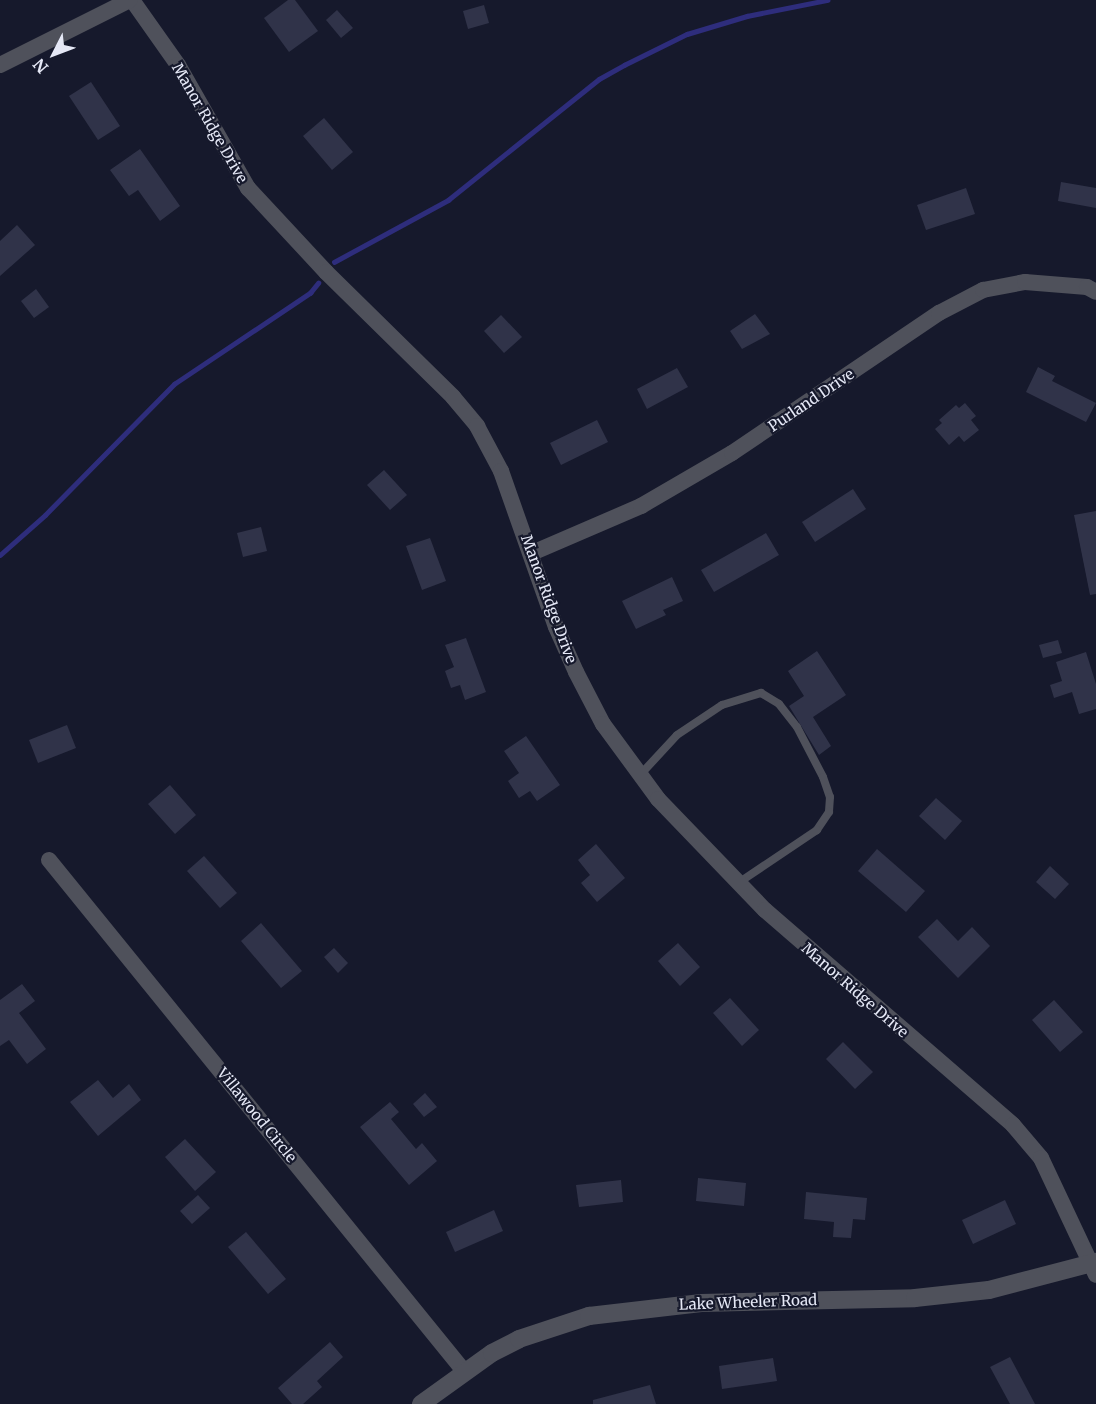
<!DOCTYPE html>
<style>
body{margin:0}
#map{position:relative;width:1096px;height:1404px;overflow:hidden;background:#16192c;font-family:Merriweather,serif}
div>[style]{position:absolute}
.stream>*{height:4.5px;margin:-2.25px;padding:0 2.25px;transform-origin:2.25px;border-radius:2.25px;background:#2e2d7c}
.building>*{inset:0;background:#303349}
.service>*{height:8px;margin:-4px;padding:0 4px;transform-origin:4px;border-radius:4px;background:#4f515b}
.minor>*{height:16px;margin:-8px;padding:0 8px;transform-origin:8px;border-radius:8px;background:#4f515b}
.tertiary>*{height:18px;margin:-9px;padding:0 9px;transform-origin:9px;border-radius:9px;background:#4f515b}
span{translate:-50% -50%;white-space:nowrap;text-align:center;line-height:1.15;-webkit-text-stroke:4.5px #16192c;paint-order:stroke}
.street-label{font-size:15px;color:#e5e8f6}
.north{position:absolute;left:24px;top:24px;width:60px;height:60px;-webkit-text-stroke:4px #16192c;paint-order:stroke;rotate:228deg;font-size:16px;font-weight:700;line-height:24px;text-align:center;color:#e5e8f6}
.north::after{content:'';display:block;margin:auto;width:21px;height:27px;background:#e5e8f6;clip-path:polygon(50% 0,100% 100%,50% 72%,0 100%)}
</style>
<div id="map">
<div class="stream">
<i style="left:334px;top:262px;width:130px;rotate:-28.5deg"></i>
<i style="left:448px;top:200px;width:193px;rotate:-38.7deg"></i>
<i style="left:599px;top:79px;width:29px;rotate:-29deg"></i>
<i style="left:624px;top:65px;width:70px;rotate:-26.2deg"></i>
<i style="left:687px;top:34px;width:63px;rotate:-16.7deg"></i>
<i style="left:747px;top:16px;width:82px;rotate:-11.3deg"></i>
<i style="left:0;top:555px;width:60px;rotate:-41.6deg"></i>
<i style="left:45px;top:515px;width:184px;rotate:-45.4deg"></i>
<i style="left:174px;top:384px;width:164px;rotate:-33.8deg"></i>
<i style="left:310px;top:293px;width:13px;rotate:-51deg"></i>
</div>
<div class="building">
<i style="clip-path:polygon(288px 0,295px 0,318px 31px,289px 52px,264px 18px)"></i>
<i style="clip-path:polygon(484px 5px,489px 23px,468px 29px,463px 11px)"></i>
<i style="clip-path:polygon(337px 10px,353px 28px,341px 38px,326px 20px)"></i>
<i style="clip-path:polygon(91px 82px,120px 126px,98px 140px,69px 96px)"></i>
<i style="clip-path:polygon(324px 118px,353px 152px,332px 170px,303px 136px)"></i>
<i style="clip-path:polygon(140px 149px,180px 206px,160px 221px,138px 190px,129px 196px,110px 170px)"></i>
<i style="clip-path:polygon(1061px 182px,1096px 188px,1096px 208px,1058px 201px)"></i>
<i style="clip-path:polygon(966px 188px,975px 214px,926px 230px,917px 205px)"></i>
<i style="clip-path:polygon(17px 225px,35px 245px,0 276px,0 241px)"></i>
<i style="clip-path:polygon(36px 289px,49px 307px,34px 318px,21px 301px)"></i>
<i style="clip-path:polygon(755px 314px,770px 334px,742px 349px,730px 331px)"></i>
<i style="clip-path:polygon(501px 315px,522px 337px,504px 353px,484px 331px)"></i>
<i style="clip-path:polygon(1038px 367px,1055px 376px,1052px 381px,1096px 403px,1086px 422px,1026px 392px)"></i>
<i style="clip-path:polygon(677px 368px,688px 387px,647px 409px,637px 389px)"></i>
<i style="clip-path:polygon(965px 403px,976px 416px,971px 420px,979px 430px,964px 442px,959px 436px,949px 445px,935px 429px,942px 423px,939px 420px,956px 405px,959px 408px)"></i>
<i style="clip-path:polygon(597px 420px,608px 442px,561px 465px,550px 443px)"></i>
<i style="clip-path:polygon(384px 470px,407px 495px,390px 510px,367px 485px)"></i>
<i style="clip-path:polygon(853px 489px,866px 509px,815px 542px,802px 522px)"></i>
<i style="clip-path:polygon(1096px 511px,1096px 594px,1090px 595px,1074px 515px)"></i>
<i style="clip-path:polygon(261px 527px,267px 551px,243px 557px,237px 533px)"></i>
<i style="clip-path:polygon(766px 533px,779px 555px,714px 592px,701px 570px)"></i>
<i style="clip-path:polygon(430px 538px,446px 581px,422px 590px,406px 546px)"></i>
<i style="clip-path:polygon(672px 577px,683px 601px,663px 610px,666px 615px,636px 629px,622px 601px)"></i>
<i style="clip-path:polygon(466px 638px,486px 692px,465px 700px,460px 685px,451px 688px,445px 671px,454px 667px,445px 645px)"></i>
<i style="clip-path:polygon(1058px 640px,1062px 653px,1043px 658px,1039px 645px)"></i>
<i style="clip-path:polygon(817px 651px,846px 695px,813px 717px,831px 746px,819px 755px,789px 706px,804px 696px,788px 671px)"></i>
<i style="clip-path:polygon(1086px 652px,1096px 684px,1096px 709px,1079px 714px,1072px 692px,1054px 698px,1050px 685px,1062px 681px,1056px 662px)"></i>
<i style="clip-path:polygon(67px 725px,76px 748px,38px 763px,29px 740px)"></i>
<i style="clip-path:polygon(526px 736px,560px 785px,537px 801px,530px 791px,519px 798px,508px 781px,519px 773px,504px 751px)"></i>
<i style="clip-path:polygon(170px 785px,196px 815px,175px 834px,148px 804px)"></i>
<i style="clip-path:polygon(936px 798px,962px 821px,945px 840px,919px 816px)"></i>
<i style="clip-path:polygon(596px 844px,625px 878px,597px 902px,581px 883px,590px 875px,578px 860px)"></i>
<i style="clip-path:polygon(877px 849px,925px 891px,906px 912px,858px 871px)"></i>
<i style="clip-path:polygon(204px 856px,237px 893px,220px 908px,187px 871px)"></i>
<i style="clip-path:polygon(1050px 866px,1069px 884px,1055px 899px,1036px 882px)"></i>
<i style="clip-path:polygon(937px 919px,958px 941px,972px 927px,990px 946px,958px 978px,918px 937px)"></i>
<i style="clip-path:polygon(261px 923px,302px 971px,281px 988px,241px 941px)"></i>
<i style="clip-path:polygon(678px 943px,700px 967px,680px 986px,658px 961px)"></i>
<i style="clip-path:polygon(334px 948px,348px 963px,338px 973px,324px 957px)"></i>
<i style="clip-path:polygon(22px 984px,35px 1001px,19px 1013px,46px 1049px,27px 1064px,9px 1040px,0 1046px,0 1000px)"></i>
<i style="clip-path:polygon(730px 998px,759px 1030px,742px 1046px,713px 1013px)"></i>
<i style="clip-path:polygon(1054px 1000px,1083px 1032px,1060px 1052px,1032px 1020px)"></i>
<i style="clip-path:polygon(843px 1042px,873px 1072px,855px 1089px,826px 1059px)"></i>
<i style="clip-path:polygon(98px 1080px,113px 1098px,129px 1084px,141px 1100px,98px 1136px,70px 1102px)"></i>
<i style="clip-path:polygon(425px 1093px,437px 1107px,424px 1117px,413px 1104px)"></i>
<i style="clip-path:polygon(390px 1102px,399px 1112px,391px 1119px,416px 1149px,422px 1143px,437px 1161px,409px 1185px,360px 1127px)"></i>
<i style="clip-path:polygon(185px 1139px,216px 1172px,195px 1191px,165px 1157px)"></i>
<i style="clip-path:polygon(698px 1178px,746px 1183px,744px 1206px,696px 1201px)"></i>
<i style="clip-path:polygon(621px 1180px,623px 1202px,579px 1207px,576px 1185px)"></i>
<i style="clip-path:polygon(806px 1192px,867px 1198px,865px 1220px,853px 1219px,851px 1238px,833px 1237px,834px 1222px,804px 1219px)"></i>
<i style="clip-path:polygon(198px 1195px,210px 1208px,192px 1224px,180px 1211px)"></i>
<i style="clip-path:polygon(1005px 1200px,1016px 1224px,973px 1244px,962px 1220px)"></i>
<i style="clip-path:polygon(494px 1210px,503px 1231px,455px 1252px,446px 1232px)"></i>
<i style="clip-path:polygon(246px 1232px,286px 1279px,268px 1294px,228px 1247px)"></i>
<i style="clip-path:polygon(330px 1342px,343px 1357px,317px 1381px,322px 1387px,303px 1404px,292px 1404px,278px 1388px)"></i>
<i style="clip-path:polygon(1010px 1357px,1035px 1404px,1010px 1404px,990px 1367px)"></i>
<i style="clip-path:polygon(773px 1358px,777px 1381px,722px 1389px,719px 1366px)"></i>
<i style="clip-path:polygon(650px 1385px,656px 1404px,593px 1404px,593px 1400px)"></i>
</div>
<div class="service">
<i style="left:640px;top:775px;width:54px;rotate:-47.2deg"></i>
<i style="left:677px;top:735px;width:54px;rotate:-33.7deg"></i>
<i style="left:722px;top:705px;width:41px;rotate:-17.1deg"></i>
<i style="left:761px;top:693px;width:21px;rotate:31deg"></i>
<i style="left:779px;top:704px;width:29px;rotate:52deg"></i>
<i style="left:797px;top:727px;width:56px;rotate:62.5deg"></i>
<i style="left:823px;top:777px;width:21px;rotate:71deg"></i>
<i style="left:830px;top:797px;width:15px;rotate:94deg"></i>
<i style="left:829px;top:812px;width:22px;rotate:124deg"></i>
<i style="left:817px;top:830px;width:95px;rotate:146.1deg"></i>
</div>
<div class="minor">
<i style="left:132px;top:0;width:80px;rotate:54.7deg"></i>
<i style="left:178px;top:65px;width:142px;rotate:60.4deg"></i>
<i style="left:248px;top:188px;width:115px;rotate:47.1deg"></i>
<i style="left:326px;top:272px;width:178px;rotate:44.5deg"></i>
<i style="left:453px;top:397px;width:38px;rotate:50deg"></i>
<i style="left:477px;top:426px;width:51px;rotate:61.9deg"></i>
<i style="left:501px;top:471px;width:165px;rotate:70.6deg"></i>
<i style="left:556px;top:627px;width:49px;rotate:66deg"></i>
<i style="left:576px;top:672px;width:59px;rotate:62.6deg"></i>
<i style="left:603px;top:724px;width:93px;rotate:53.7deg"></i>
<i style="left:658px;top:799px;width:154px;rotate:46.1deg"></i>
<i style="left:765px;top:910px;width:328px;rotate:40.9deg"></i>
<i style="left:1013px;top:1125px;width:43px;rotate:49.7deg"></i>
<i style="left:1041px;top:1158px;width:129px;rotate:64.8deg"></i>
<i style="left:0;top:65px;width:145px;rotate:-26.6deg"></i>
<i style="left:532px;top:553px;width:119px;rotate:-23.3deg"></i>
<i style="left:641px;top:506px;width:105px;rotate:-30.2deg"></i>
<i style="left:732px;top:453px;width:250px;rotate:-34.1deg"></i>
<i style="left:939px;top:313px;width:50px;rotate:-27.6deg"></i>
<i style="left:983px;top:290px;width:43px;rotate:-10.8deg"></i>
<i style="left:1025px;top:282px;width:62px;rotate:4.6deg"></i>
<i style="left:1087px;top:287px;width:10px;rotate:29deg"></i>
<i style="left:49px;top:860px;width:657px;rotate:50.93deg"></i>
</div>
<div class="tertiary">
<i style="left:421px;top:1404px;width:87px;rotate:-35.7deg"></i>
<i style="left:492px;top:1353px;width:30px;rotate:-27deg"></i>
<i style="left:519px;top:1339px;width:74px;rotate:-18.2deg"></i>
<i style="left:589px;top:1316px;width:113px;rotate:-6.6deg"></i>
<i style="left:701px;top:1303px;width:214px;rotate:-1.3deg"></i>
<i style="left:915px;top:1298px;width:74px;rotate:-6.2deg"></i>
<i style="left:989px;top:1290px;width:111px;rotate:-14.7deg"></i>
</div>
<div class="street-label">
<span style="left:210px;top:123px;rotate:60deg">Manor Ridge Drive</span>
<span style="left:811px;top:400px;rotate:-34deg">Purland Drive</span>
<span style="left:549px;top:599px;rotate:70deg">Manor Ridge Drive</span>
<span style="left:855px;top:990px;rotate:41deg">Manor Ridge Drive</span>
<span style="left:257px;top:1115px;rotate:51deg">Villawood Circle</span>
<span style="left:748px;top:1302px;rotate:-2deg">Lake Wheeler Road</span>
</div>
<div class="north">N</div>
</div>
